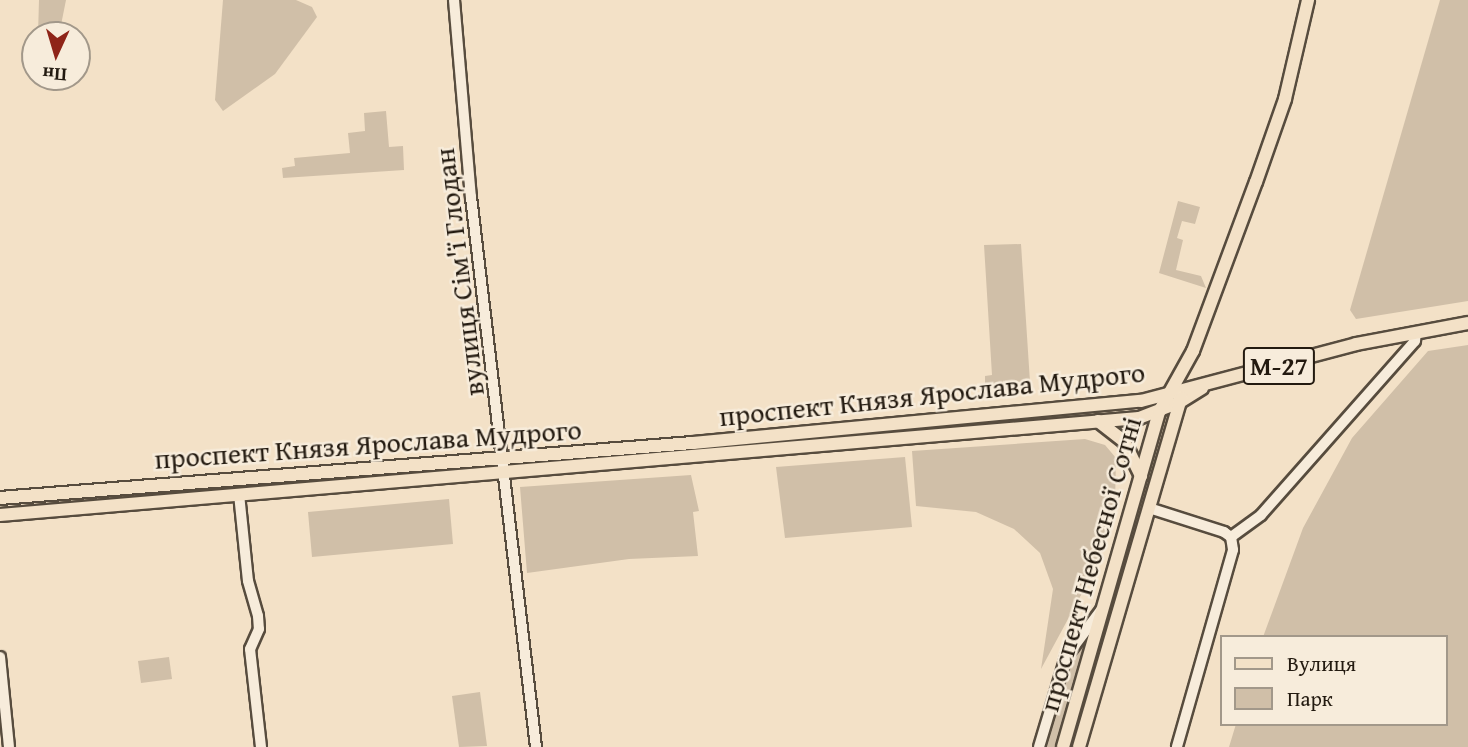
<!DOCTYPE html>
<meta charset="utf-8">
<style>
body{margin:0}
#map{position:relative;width:1468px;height:747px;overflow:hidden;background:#f3e1c7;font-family:"Gentium Book Plus",serif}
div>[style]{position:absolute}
.green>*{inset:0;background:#d0bfa8}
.roads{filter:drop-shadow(2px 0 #574c3e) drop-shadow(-2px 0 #574c3e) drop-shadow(0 2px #574c3e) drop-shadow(0 -2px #574c3e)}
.minor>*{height:10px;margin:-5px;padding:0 5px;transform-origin:5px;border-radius:5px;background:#f7ecdb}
.major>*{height:12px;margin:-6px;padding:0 6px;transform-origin:6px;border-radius:6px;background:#f3e1c7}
span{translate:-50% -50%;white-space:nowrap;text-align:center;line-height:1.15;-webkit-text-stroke:5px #f7ecdb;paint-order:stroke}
.shield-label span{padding:2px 5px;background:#f7ecdb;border:2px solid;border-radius:5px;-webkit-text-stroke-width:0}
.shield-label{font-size:26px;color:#231a10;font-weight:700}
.street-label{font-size:28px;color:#231a10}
.legend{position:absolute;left:1220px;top:635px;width:228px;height:91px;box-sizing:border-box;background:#f7ecdb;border:2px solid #a2988a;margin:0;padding:9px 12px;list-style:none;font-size:21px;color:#231a10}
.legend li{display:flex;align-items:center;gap:14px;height:35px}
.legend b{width:35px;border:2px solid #a2988a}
.north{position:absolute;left:21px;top:21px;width:70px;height:70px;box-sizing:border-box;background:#f7ecdb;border:2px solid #a2988a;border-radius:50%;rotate:184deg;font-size:19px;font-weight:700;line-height:28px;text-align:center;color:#231a10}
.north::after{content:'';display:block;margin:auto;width:24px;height:32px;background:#8f2418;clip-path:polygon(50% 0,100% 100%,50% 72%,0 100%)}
</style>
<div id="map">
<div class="green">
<i style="clip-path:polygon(39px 0,66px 0,59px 35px,38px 35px)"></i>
<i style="clip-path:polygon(223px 0,296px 0,312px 7px,317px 17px,275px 74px,223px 111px,215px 100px)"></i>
<i style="clip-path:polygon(1440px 0,1468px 0,1468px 301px,1356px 319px,1350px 310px)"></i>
<i style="clip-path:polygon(386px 111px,389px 147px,403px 146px,404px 170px,283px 178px,282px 168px,295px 166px,294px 158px,350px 153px,348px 133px,365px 131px,364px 113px)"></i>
<i style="clip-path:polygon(1178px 201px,1200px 207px,1195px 224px,1182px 221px,1177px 238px,1183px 240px,1176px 270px,1201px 276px,1206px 288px,1159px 273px)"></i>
<i style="clip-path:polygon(1021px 244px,1030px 382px,985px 385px,985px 376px,992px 375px,984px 245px)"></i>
<i style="clip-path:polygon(1468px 345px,1468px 747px,1229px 747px,1236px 724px,1445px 724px,1445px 637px,1263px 637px,1303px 528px,1352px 438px,1428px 351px)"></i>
<i style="clip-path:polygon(1164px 428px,1107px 628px,1069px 747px,1119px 584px)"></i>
<i style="clip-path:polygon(1085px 439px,1105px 445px,1116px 458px,1115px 504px,1094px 571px,1041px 669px,1053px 589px,1040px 553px,1014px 529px,976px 512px,916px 506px,912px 451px)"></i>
<i style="clip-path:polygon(905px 457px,912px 527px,785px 538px,776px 467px)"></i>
<i style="clip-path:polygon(691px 475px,699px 511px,693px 512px,698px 556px,629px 559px,527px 573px,520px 487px)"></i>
<i style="clip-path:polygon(449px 499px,453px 544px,312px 557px,308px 512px)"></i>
<i style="clip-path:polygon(1092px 627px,1060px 747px,1045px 747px,1071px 660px)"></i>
<i style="clip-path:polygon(169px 657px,172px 679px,141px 683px,138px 661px)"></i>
<i style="clip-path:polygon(480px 692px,487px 746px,459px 747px,452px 696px)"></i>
</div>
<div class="roads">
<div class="minor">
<i style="left:454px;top:0;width:198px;rotate:85.1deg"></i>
<i style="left:471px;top:197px;width:554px;rotate:83.26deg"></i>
<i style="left:239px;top:494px;width:87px;rotate:84.1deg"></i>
<i style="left:248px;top:581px;width:36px;rotate:74deg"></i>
<i style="left:258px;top:616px;width:13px;rotate:86deg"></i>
<i style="left:259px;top:629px;width:22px;rotate:114deg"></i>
<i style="left:250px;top:649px;width:99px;rotate:83.6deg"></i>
<i style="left:1149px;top:508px;width:79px;rotate:17.7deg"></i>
<i style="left:1224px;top:532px;width:9px;rotate:36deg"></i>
<i style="left:1231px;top:537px;width:13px;rotate:81deg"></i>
<i style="left:1233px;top:550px;width:205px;rotate:105.9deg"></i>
<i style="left:1231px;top:537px;width:37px;rotate:-36deg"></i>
<i style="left:1261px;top:515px;width:232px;rotate:-48.5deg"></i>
<i style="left:1415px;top:341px;width:8px;rotate:-83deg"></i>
<i style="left:0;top:657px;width:90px;rotate:84.3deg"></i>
<i style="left:1039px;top:747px;width:94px;rotate:-73.3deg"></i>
<i style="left:1066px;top:657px;width:59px;rotate:-53.3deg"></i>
</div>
<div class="major">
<i style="left:1098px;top:421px;width:33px;rotate:38deg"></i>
<i style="left:1124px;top:441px;width:39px;rotate:64deg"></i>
<i style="left:0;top:498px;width:695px;rotate:-4.54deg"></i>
<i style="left:693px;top:443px;width:450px;rotate:-5.4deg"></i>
<i style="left:1141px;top:401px;width:222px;rotate:-14.8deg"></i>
<i style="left:1356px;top:344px;width:114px;rotate:-10.6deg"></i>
<i style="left:0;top:515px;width:1143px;rotate:-4.87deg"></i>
<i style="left:1139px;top:418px;width:44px;rotate:-21.3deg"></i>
<i style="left:1180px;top:402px;width:26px;rotate:-32deg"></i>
<i style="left:1063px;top:747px;width:348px;rotate:-74deg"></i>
<i style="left:1159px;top:412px;width:70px;rotate:-60.9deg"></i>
<i style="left:1193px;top:351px;width:180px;rotate:-69.6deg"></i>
<i style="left:1256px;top:182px;width:88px;rotate:-70.7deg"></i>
<i style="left:1285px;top:99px;width:102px;rotate:-76.9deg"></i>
<i style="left:1079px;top:747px;width:364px;rotate:-73.7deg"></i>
</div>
</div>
<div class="shield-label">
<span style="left:1279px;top:366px">М-27</span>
</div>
<div class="street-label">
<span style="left:459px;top:272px;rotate:-97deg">вулиця Сім'ї Глодан</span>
<span style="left:932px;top:394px;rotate:-6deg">проспект Князя Ярослава Мудрого</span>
<span style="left:368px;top:444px;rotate:-4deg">проспект Князя Ярослава Мудрого</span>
<span style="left:1090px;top:564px;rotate:-74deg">проспект Небесної Сотні</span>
</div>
<ul class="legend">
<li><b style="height:9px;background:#f3e1c7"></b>Вулиця</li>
<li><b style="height:19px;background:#d0bfa8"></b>Парк</li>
</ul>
<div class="north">Пн</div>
</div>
